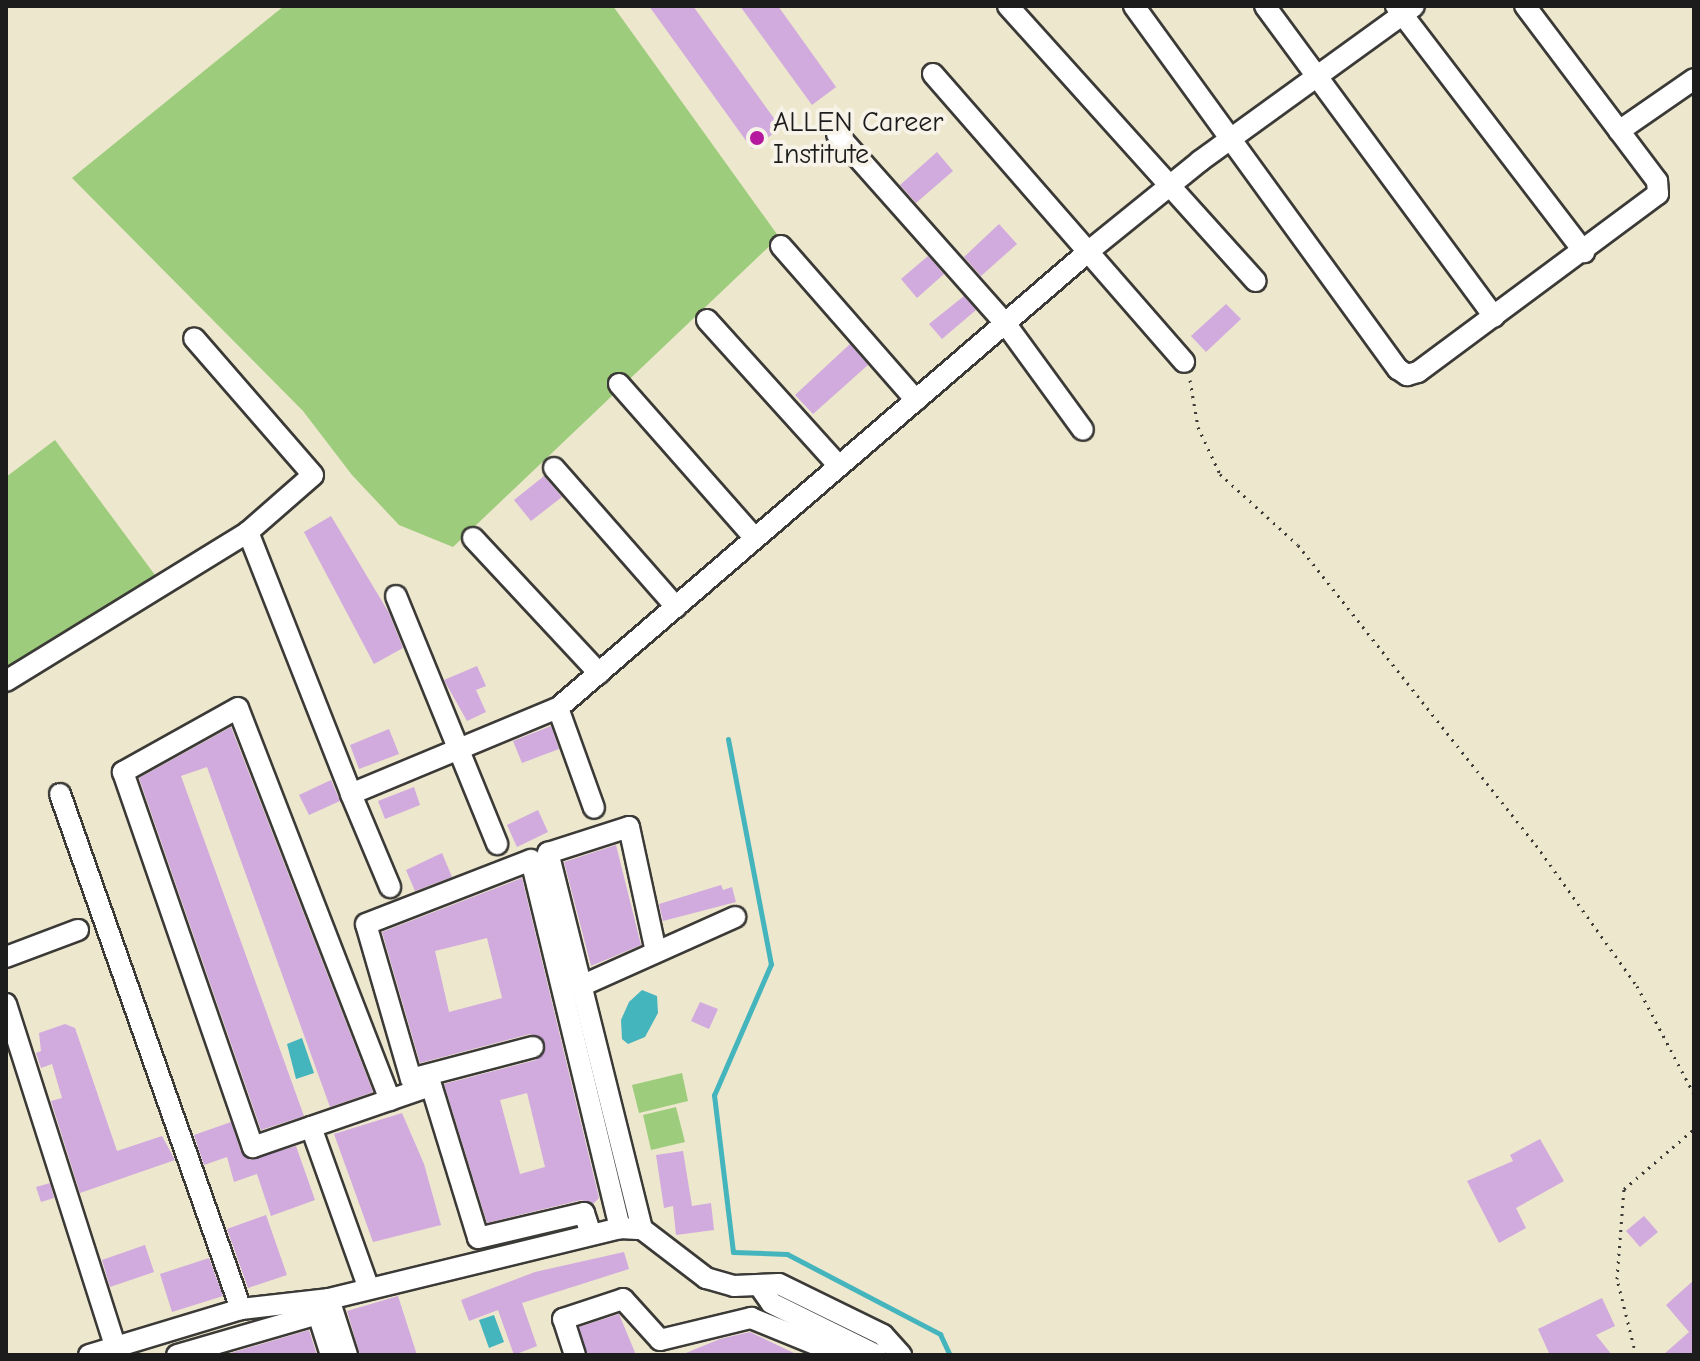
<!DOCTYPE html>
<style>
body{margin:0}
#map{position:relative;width:1700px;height:1361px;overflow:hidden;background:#ede7cd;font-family:"Comic Neue",sans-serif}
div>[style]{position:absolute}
.green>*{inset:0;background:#9dcd7c}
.water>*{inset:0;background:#44b4bd}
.stream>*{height:5px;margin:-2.5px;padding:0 2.5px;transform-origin:2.5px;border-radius:2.5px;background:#44b4bd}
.building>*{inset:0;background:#d1aade}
.path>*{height:3px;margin-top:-1.5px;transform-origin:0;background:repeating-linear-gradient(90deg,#3b3a37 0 2px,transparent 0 8px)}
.roads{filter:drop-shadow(2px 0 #3b3a37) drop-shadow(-2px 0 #3b3a37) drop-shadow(0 2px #3b3a37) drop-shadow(0 -2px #3b3a37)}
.minor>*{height:20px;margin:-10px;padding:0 10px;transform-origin:10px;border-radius:10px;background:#fff}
.dots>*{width:22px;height:22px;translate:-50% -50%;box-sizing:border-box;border:4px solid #f7f3e8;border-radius:50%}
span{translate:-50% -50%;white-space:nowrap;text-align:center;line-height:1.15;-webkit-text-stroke:8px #f7f3e8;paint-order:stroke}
.poi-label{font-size:28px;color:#1c1c1c}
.left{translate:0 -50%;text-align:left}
.frame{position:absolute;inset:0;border:8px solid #1c1c1c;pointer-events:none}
</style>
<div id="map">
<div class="green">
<i style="clip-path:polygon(284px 6px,613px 6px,779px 237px,453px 547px,399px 525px,352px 475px,303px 411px,72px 178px)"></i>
<i style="clip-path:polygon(55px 440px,155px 575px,6px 667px,6px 477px)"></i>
<i style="clip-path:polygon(682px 1073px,688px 1101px,639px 1113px,632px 1085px)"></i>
<i style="clip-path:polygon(676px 1107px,685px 1142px,651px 1150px,643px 1115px)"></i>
</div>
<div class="water">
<i style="clip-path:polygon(642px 990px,657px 996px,658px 1013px,645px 1037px,628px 1044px,622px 1039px,621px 1020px,629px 1002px)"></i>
<i style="clip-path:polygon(302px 1038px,314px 1073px,296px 1079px,287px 1044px)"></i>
<i style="clip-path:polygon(494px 1315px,504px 1342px,489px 1348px,479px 1320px)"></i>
</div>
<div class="stream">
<i style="left:728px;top:739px;width:229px;rotate:79.2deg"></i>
<i style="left:771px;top:964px;width:143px;rotate:113.5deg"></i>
<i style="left:714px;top:1095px;width:158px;rotate:83.1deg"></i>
<i style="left:733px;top:1252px;width:54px;rotate:2.1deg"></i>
<i style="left:787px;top:1254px;width:173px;rotate:27.6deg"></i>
<i style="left:940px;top:1334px;width:23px;rotate:65deg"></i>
</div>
<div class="building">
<i style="clip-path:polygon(649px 6px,693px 6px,781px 128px,752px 149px)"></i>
<i style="clip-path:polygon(740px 6px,778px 6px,836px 87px,812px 105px)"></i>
<i style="clip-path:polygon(937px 152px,953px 171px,916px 203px,900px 185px)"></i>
<i style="clip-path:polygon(999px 224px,1017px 244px,981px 276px,964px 257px)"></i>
<i style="clip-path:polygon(928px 256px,944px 274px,917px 298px,901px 279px)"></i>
<i style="clip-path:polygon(964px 296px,976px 310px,942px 339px,929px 324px)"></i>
<i style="clip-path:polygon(1226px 304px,1241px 319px,1206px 352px,1191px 336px)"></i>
<i style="clip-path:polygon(850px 344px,868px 365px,813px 414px,795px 395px)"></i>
<i style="clip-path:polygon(544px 476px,562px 497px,531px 521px,514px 500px)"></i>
<i style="clip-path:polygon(331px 516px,389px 613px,403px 648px,374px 664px,304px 532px)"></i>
<i style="clip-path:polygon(477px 666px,486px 686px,476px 690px,486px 712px,467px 721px,444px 680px)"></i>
<i style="clip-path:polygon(551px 726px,559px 749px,522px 763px,513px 741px)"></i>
<i style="clip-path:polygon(231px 727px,373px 1092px,330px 1107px,207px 767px,181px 776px,304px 1116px,261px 1130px,139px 778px)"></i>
<i style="clip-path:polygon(389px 729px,399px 754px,359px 769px,350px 745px)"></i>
<i style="clip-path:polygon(331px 780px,340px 801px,309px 815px,299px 795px)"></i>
<i style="clip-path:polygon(414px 787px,420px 805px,385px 819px,378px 801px)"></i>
<i style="clip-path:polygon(538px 810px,548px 832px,517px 847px,507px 825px)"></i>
<i style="clip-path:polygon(616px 845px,641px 945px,591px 966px,564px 862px)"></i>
<i style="clip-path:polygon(442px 853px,452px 877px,415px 891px,406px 870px)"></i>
<i style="clip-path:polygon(evenodd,522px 878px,599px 1198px,593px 1204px,581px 1200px,487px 1223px,444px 1084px,536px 1060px,545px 1043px,530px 1034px,420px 1063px,382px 932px,522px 878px,487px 938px,502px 998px,449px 1012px,435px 951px,487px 938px,522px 878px,527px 1093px,545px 1167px,520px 1174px,500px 1100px,527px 1093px)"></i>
<i style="clip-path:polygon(721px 885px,723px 890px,732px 887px,736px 902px,663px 921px,659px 904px)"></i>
<i style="clip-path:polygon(700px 1002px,718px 1009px,709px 1029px,691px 1021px)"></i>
<i style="clip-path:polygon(65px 1024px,75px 1028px,117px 1151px,162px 1136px,175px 1160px,80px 1193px,51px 1101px,62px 1098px,52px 1064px,41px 1068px,36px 1053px,41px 1051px,39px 1033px)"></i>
<i style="clip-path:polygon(402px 1113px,424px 1164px,441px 1225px,373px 1242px,334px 1134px)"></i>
<i style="clip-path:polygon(231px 1122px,241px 1152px,250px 1160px,296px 1146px,315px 1200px,271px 1216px,257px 1174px,234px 1182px,227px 1157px,204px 1165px,194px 1135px)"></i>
<i style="clip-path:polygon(1540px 1139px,1564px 1181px,1516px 1208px,1526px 1228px,1499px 1243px,1467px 1181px,1513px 1161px,1510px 1155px)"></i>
<i style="clip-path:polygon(683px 1151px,692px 1206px,711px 1203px,714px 1230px,676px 1235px,673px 1206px,664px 1208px,656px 1155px)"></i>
<i style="clip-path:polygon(50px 1183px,54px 1198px,41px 1202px,36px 1187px)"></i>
<i style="clip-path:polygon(266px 1215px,287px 1275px,248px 1288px,227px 1229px)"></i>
<i style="clip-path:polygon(1644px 1216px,1658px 1232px,1640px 1247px,1626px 1231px)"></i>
<i style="clip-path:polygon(145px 1245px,154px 1272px,110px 1287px,102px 1260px)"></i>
<i style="clip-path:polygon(624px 1252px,629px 1269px,522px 1303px,537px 1346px,514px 1355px,498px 1310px,469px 1321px,461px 1300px,535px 1272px)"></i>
<i style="clip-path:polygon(209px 1258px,223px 1296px,172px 1312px,160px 1274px)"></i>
<i style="clip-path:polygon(1694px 1280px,1694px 1355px,1663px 1355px,1689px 1332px,1666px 1305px)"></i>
<i style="clip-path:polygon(398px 1296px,417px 1355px,360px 1355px,347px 1311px)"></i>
<i style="clip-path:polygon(1602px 1298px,1615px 1326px,1596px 1335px,1612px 1355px,1550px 1355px,1538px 1329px)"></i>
<i style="clip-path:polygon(619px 1314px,636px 1355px,588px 1355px,579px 1327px)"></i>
<i style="clip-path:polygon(309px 1330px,317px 1355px,224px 1355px)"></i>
<i style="clip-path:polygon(750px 1332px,798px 1355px,681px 1355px,720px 1339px)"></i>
</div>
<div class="path">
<i style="left:1190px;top:380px;width:48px;rotate:80.3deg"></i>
<i style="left:1198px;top:427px;width:52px;rotate:64.9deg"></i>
<i style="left:1220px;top:474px;width:105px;rotate:42.3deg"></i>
<i style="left:1298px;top:545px;width:383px;rotate:51.6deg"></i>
<i style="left:1536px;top:845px;width:173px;rotate:54.4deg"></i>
<i style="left:1637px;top:986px;width:122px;rotate:62.2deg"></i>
<i style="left:1636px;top:1355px;width:78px;rotate:-104deg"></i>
<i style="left:1617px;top:1279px;width:90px;rotate:-85.6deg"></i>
<i style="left:1624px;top:1189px;width:92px;rotate:-40.6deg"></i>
</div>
<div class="roads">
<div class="minor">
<i style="left:1008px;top:6px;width:370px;rotate:48deg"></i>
<i style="left:1134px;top:6px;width:449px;rotate:54deg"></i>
<i style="left:1398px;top:369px;width:11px;rotate:34deg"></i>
<i style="left:1407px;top:375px;width:11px;rotate:-15deg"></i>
<i style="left:1418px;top:372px;width:299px;rotate:-36.6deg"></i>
<i style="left:1658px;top:194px;width:13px;rotate:-94deg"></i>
<i style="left:1657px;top:181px;width:219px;rotate:-127deg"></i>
<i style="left:1265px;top:6px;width:386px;rotate:53.6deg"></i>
<i style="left:1396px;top:6px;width:310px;rotate:52.6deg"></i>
<i style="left:933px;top:74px;width:382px;rotate:48.9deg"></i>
<i style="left:1619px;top:131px;width:91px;rotate:-34.7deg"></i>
<i style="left:837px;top:134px;width:253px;rotate:48.4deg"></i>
<i style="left:1005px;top:323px;width:132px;rotate:53.9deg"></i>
<i style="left:781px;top:246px;width:205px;rotate:48.8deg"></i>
<i style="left:707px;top:320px;width:197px;rotate:47.9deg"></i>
<i style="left:619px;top:384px;width:205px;rotate:48.6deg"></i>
<i style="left:554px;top:468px;width:185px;rotate:48.7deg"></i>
<i style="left:248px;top:532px;width:282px;rotate:68.5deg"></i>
<i style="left:351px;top:794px;width:224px;rotate:-22.6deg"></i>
<i style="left:558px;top:708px;width:701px;rotate:-40.72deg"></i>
<i style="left:1089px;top:251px;width:143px;rotate:-39deg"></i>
<i style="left:1200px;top:161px;width:264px;rotate:-35.9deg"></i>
<i style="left:473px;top:538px;width:185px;rotate:47deg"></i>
<i style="left:396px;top:596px;width:268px;rotate:67.8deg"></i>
<i style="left:6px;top:681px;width:284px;rotate:-31.6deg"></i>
<i style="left:248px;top:532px;width:86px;rotate:-41.2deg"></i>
<i style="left:313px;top:475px;width:181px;rotate:-131deg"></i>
<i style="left:558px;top:708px;width:106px;rotate:70.2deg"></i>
<i style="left:60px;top:794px;width:546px;rotate:70.64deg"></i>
<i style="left:351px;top:794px;width:101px;rotate:67.2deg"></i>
<i style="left:6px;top:957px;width:77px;rotate:-20.6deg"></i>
<i style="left:581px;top:986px;width:169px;rotate:-24.1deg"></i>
<i style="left:6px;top:1004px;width:361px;rotate:72.3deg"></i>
<i style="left:533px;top:1047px;width:126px;rotate:165.3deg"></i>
<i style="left:411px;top:1079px;width:161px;rotate:-106.2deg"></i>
<i style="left:366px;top:924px;width:177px;rotate:-21.2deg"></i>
<i style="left:531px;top:860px;width:379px;rotate:76.4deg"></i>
<i style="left:428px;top:1075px;width:170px;rotate:72.9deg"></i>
<i style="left:478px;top:1238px;width:109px;rotate:-13.3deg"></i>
<i style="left:584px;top:1213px;width:22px;rotate:72deg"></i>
<i style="left:390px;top:1100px;width:420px;rotate:-111.2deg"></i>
<i style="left:238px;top:708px;width:132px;rotate:150.9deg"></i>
<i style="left:123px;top:772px;width:397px;rotate:70.9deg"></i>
<i style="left:253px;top:1147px;width:187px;rotate:-19deg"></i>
<i style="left:311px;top:1127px;width:169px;rotate:70.3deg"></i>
<i style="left:642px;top:1229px;width:388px;rotate:-104deg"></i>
<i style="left:548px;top:853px;width:85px;rotate:-17.8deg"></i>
<i style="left:629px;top:827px;width:128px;rotate:77.8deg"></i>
<i style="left:760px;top:1287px;width:19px;rotate:55deg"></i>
<i style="left:771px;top:1303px;width:117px;rotate:26.3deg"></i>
<i style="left:329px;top:1299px;width:59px;rotate:72.2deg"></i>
<i style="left:89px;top:1355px;width:159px;rotate:-16.8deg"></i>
<i style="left:241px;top:1309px;width:89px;rotate:-6.5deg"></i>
<i style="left:329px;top:1299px;width:300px;rotate:-13.7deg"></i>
<i style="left:620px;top:1228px;width:22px;rotate:3deg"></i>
<i style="left:642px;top:1229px;width:81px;rotate:37.4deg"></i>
<i style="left:706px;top:1278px;width:29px;rotate:16deg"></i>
<i style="left:734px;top:1286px;width:45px;rotate:-2.5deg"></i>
<i style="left:779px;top:1284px;width:116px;rotate:26.1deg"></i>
<i style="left:883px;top:1335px;width:27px;rotate:48deg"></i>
<i style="left:177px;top:1355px;width:147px;rotate:-16.2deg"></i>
<i style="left:318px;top:1314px;width:43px;rotate:72.4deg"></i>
<i style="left:575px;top:1355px;width:38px;rotate:-108deg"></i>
<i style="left:563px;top:1319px;width:63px;rotate:-18.4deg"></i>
<i style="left:623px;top:1299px;width:55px;rotate:47.9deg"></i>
<i style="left:660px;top:1340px;width:94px;rotate:-13.6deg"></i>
<i style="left:751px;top:1318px;width:98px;rotate:22.1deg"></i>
</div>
</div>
<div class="dots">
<i style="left:757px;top:138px;background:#b5179e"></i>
</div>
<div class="poi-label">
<span class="left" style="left:773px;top:138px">ALLEN Career<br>Institute</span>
</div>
<div class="frame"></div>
</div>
